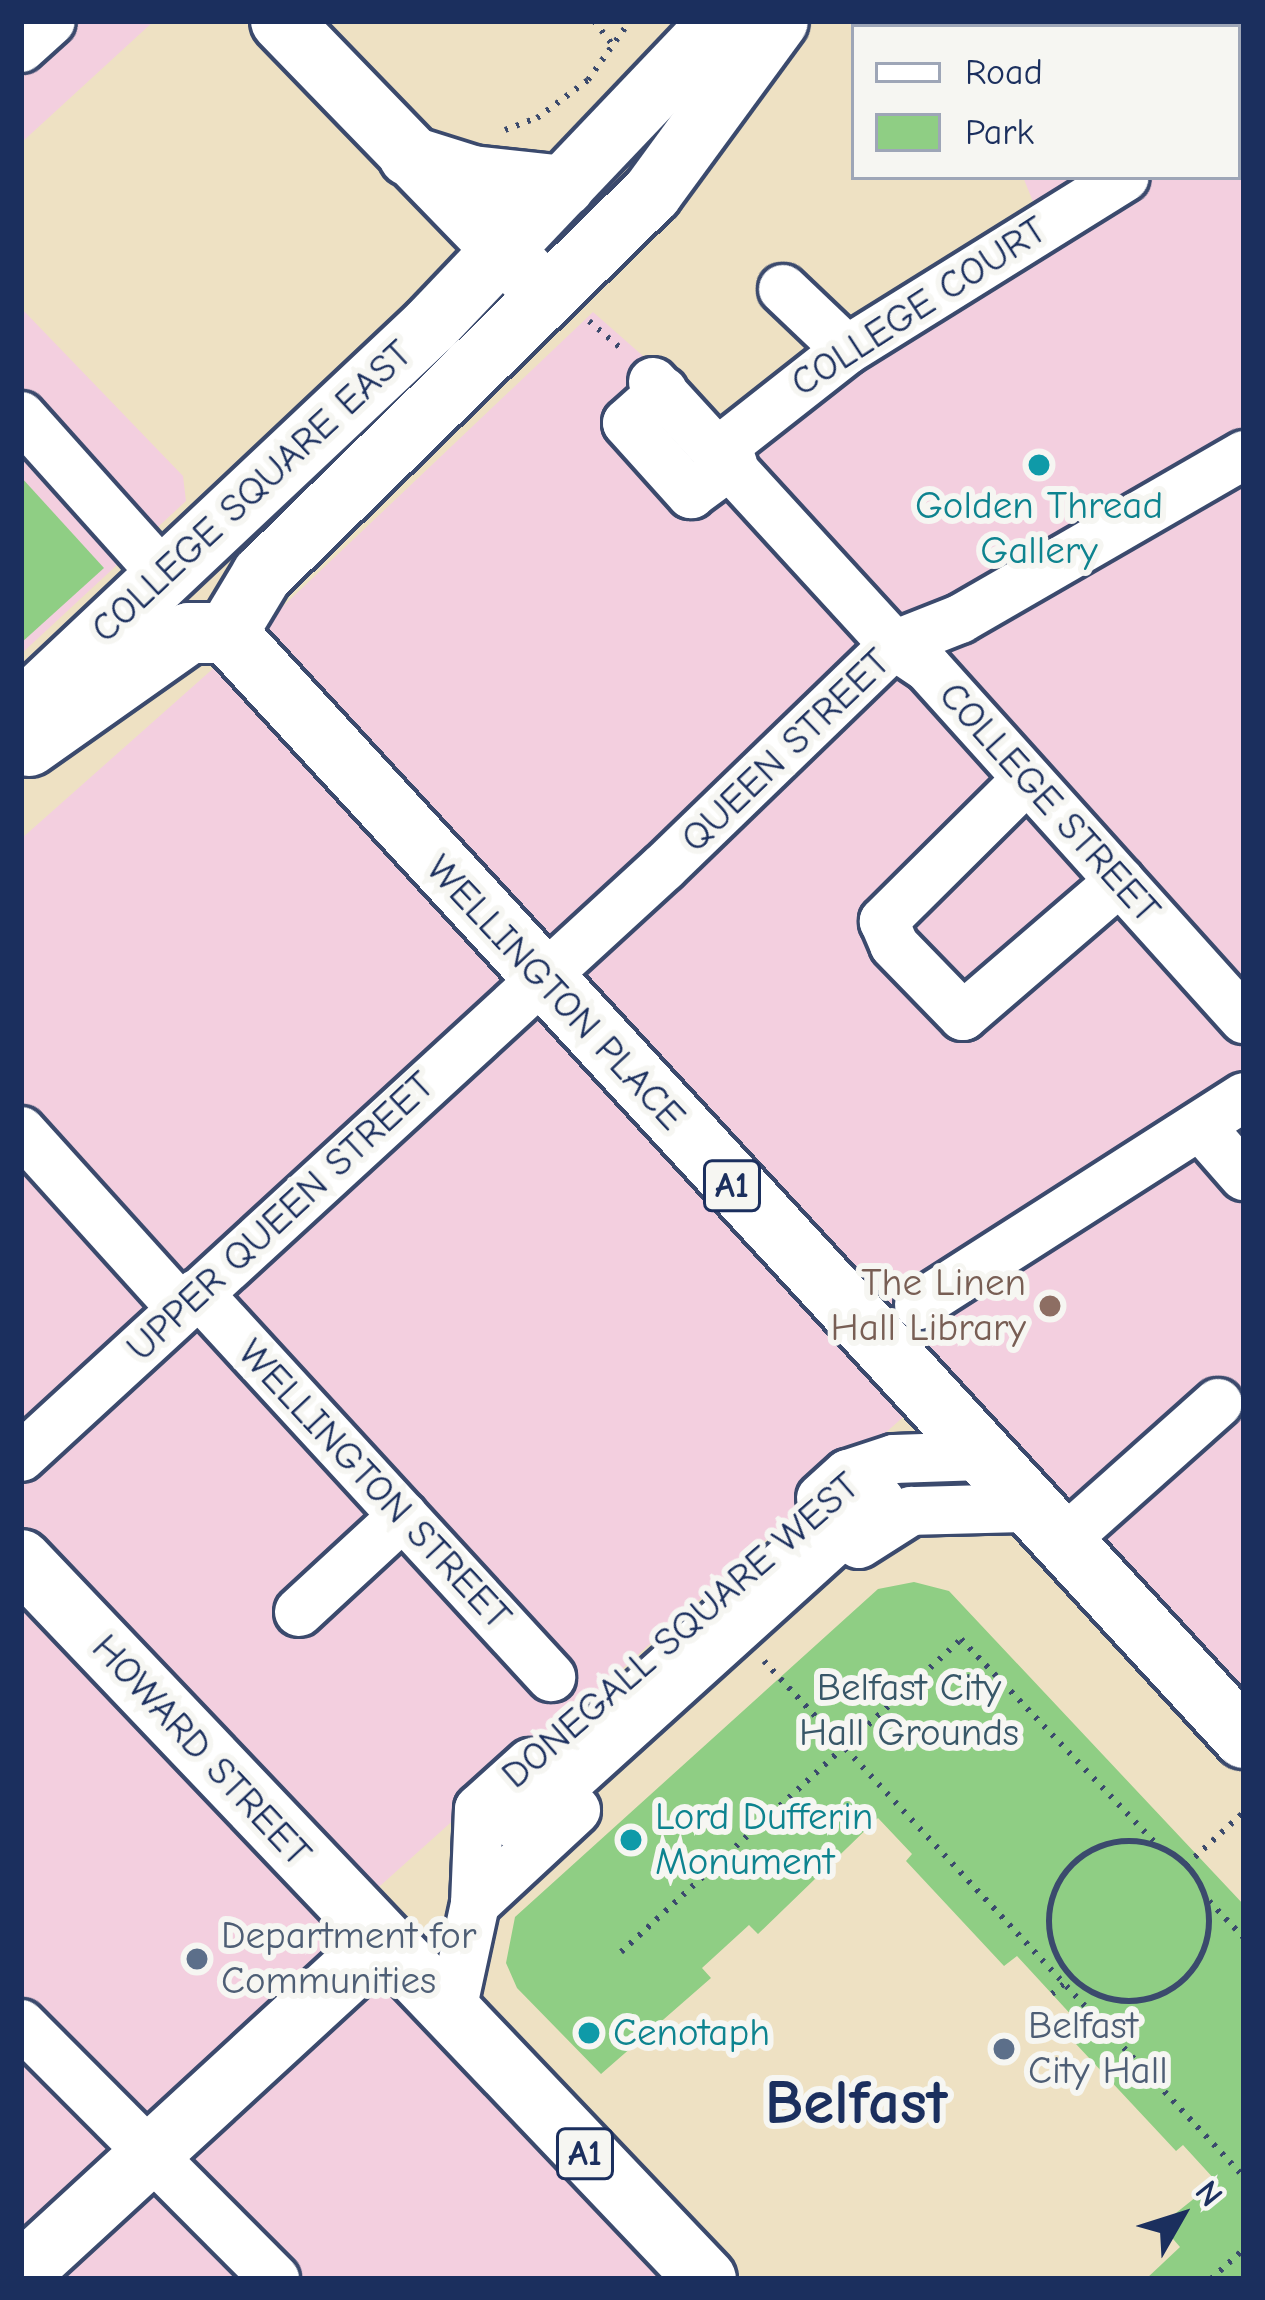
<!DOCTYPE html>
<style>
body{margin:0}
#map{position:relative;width:1265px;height:2300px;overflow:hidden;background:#eee1c3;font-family:"Comic Neue",sans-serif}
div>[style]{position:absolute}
.built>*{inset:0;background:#f3cfdf}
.green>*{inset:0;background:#8fce84}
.path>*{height:6px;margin-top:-3px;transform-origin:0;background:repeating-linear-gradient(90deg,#3b4a6d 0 3px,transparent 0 12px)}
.path>.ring{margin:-3px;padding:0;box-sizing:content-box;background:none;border:6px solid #3b4a6d;border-radius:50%}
.roads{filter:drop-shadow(3px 0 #3b4a6d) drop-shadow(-3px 0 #3b4a6d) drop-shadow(0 3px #3b4a6d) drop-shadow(0 -3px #3b4a6d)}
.minor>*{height:48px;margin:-24px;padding:0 24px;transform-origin:24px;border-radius:24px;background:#fff}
.major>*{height:60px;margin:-30px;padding:0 30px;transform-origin:30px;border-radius:30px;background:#fff}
.dots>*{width:33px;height:33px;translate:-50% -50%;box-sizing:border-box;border:6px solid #f6f6f2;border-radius:50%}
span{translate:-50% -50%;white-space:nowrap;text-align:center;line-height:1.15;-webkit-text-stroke:12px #f6f6f2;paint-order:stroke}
.shield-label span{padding:3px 9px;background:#f6f6f2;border:3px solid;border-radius:9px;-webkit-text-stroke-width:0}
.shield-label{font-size:36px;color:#1b2f5e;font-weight:700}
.street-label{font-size:39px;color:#1b2f5e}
.culture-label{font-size:39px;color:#0d838f}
.left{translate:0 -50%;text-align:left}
.education-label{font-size:39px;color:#785e54}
.right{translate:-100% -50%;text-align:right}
.park-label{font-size:39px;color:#385768}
.service-label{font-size:39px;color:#4e5e75}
.town-label{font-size:63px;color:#1b2f5e;font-weight:700}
.frame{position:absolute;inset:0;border:24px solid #1b2f5e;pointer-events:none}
.legend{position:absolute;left:851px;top:24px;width:390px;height:156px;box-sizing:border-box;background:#f6f6f2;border:3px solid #9ea6b7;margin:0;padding:15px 21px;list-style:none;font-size:36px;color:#1b2f5e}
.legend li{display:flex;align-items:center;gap:24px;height:60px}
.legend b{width:60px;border:3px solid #9ea6b7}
.north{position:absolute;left:1121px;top:2156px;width:120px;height:120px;-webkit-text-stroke:9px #f6f6f2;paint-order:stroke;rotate:51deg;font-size:33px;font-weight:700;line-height:48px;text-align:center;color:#1b2f5e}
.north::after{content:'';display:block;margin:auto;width:42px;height:54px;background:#1b2f5e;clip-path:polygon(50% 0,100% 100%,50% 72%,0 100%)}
</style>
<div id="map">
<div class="built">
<i style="clip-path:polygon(21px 21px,154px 21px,21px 143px)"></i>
<i style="clip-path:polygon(852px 21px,1244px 21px,1244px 1707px,950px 1375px,361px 1903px,715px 2279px,21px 2279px,21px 839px,278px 611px,593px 312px,726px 429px,1034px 204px,1023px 177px,1238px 177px,1238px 27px,854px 29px)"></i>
<i style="clip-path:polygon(21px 308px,183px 476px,186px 501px,21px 654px)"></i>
</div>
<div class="green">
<i style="clip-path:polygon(21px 477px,104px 568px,21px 643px)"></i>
<i style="clip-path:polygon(914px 1582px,949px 1591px,1244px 1905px,1244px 2279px,1146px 2279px,1180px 2247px,1161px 2225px,1216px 2181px,1183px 2145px,1176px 2151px,1076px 2044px,1087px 2032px,1017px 1956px,1004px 1966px,906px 1861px,912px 1854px,878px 1818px,758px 1934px,749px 1925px,702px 1968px,711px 1978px,601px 2074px,517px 1988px,506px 1963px,515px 1917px,878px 1589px)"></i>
</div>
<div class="path">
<i style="left:594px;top:21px;width:31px;rotate:52deg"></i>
<i style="left:505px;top:130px;width:34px;rotate:-21deg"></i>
<i style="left:537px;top:118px;width:64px;rotate:-36.7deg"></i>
<i style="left:588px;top:80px;width:72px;rotate:-54.6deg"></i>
<i style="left:589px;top:321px;width:46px;rotate:40.6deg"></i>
<i style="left:764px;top:1661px;width:705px;rotate:47.07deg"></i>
<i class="ring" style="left:1049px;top:1841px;width:154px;height:154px"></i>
<i style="left:1186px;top:1865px;width:79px;rotate:-42.4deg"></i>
<i style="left:1209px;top:1901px;width:51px;rotate:46.6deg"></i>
<i style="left:621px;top:1952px;width:462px;rotate:-42.6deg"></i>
<i style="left:961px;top:1639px;width:283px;rotate:46.4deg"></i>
<i style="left:1052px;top:1994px;width:26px;rotate:-40deg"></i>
<i style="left:1211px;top:2279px;width:45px;rotate:-42.3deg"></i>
</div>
<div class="roads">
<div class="minor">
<i style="left:21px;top:48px;width:40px;rotate:-42deg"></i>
<i style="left:1238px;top:111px;width:7px;rotate:-34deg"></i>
<i style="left:783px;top:289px;width:88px;rotate:43.6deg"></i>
<i style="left:653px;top:382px;width:357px;rotate:47.5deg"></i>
<i style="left:894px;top:645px;width:40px;rotate:34deg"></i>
<i style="left:927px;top:667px;width:474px;rotate:48deg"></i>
<i style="left:663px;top:391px;width:48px;rotate:138.4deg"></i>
<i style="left:627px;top:423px;width:96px;rotate:48deg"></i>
<i style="left:691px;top:494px;width:52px;rotate:-36.4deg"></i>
<i style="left:21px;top:416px;width:211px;rotate:48.1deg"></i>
<i style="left:721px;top:449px;width:160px;rotate:-38.2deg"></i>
<i style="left:847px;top:350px;width:327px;rotate:-31.9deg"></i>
<i style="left:1027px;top:779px;width:202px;rotate:135.2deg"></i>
<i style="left:884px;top:921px;width:26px;rotate:67deg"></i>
<i style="left:894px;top:945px;width:99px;rotate:45.8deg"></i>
<i style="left:963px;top:1016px;width:207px;rotate:-40.7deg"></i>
<i style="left:1200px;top:1126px;width:67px;rotate:48.7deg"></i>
<i style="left:21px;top:1131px;width:239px;rotate:47.9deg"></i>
<i style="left:198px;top:1293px;width:522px;rotate:47.41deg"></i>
<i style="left:919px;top:1305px;width:386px;rotate:-32.6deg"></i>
<i style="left:21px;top:1457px;width:873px;rotate:-42.54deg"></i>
<i style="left:664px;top:867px;width:320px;rotate:-44deg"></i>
<i style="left:894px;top:645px;width:71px;rotate:-21.5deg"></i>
<i style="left:960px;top:619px;width:328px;rotate:-30deg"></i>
<i style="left:859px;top:1496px;width:21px;rotate:11deg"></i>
<i style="left:880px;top:1500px;width:476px;rotate:137.9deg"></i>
<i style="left:527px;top:1819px;width:15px;rotate:164deg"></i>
<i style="left:513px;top:1823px;width:18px;rotate:-71deg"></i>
<i style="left:519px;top:1806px;width:106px;rotate:-43.5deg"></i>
<i style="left:596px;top:1733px;width:354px;rotate:-42deg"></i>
<i style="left:821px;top:1498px;width:36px;rotate:-42deg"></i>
<i style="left:848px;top:1474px;width:48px;rotate:-18.1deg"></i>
<i style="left:894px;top:1459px;width:88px;rotate:-2deg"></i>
<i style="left:1062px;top:1542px;width:209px;rotate:-41.7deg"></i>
<i style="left:859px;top:1544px;width:62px;rotate:-32.4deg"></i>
<i style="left:911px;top:1511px;width:118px;rotate:-1.5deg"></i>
<i style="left:299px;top:1612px;width:142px;rotate:-42.7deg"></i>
<i style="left:475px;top:1904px;width:138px;rotate:-42.9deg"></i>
<i style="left:451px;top:2015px;width:114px;rotate:-77.8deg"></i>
<i style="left:475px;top:1904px;width:95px;rotate:-87.6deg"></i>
<i style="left:479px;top:1809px;width:69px;rotate:-42deg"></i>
<i style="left:21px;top:2024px;width:360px;rotate:45.1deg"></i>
</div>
<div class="major">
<i style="left:281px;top:21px;width:356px;rotate:45.9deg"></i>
<i style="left:409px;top:156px;width:66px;rotate:17.6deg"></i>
<i style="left:472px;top:176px;width:93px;rotate:6.2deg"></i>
<i style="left:227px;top:633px;width:1502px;rotate:47.37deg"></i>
<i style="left:227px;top:633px;width:68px;rotate:-58.9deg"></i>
<i style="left:262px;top:575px;width:546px;rotate:-44.41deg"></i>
<i style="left:652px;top:193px;width:213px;rotate:-53.8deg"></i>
<i style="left:21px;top:741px;width:50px;rotate:-69deg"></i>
<i style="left:39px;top:694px;width:538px;rotate:-43.27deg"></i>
<i style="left:431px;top:325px;width:419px;rotate:-46.4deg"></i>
<i style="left:29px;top:746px;width:196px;rotate:-35.2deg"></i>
<i style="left:189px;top:633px;width:38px"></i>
<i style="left:21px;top:1560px;width:993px;rotate:46.39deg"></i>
<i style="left:21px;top:2273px;width:490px;rotate:-42.6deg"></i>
</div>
</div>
<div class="dots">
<i style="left:1039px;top:465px;background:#0f9aa8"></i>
<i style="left:1050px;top:1306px;background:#8d6e63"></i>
<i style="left:631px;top:1840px;background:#0f9aa8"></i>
<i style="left:197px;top:1959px;background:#5c6f8a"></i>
<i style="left:589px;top:2033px;background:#0f9aa8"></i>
<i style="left:1004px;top:2049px;background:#5c6f8a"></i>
</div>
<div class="shield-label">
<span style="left:732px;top:1186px">A1</span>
<span style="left:585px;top:2154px">A1</span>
</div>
<div class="street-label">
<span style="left:919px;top:307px;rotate:-33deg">COLLEGE COURT</span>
<span style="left:252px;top:492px;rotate:-43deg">COLLEGE SQUARE EAST</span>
<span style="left:786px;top:751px;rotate:-44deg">QUEEN STREET</span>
<span style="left:1049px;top:803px;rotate:48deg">COLLEGE STREET</span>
<span style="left:555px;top:993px;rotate:47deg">WELLINGTON PLACE</span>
<span style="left:281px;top:1217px;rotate:-43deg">UPPER QUEEN STREET</span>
<span style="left:374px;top:1485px;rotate:47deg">WELLINGTON STREET</span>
<span style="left:681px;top:1631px;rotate:-41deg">DONEGALL SQUARE WEST</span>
<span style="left:201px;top:1751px;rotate:47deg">HOWARD STREET</span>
</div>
<div class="culture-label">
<span style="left:1039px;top:529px">Golden Thread<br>Gallery</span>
<span class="left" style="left:655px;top:1840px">Lord Dufferin<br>Monument</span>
<span class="left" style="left:613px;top:2033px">Cenotaph</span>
</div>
<div class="education-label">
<span class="right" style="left:1026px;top:1306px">The Linen<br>Hall Library</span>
</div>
<div class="park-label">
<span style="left:909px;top:1711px">Belfast City<br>Hall Grounds</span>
</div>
<div class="service-label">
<span class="left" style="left:221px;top:1959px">Department for<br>Communities</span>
<span class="left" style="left:1028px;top:2049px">Belfast<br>City Hall</span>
</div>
<div class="town-label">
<span style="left:856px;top:2103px">Belfast</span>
</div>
<div class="frame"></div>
<ul class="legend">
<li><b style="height:15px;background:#fff"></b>Road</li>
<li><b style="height:33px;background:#8fce84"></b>Park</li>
</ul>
<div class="north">N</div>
</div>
